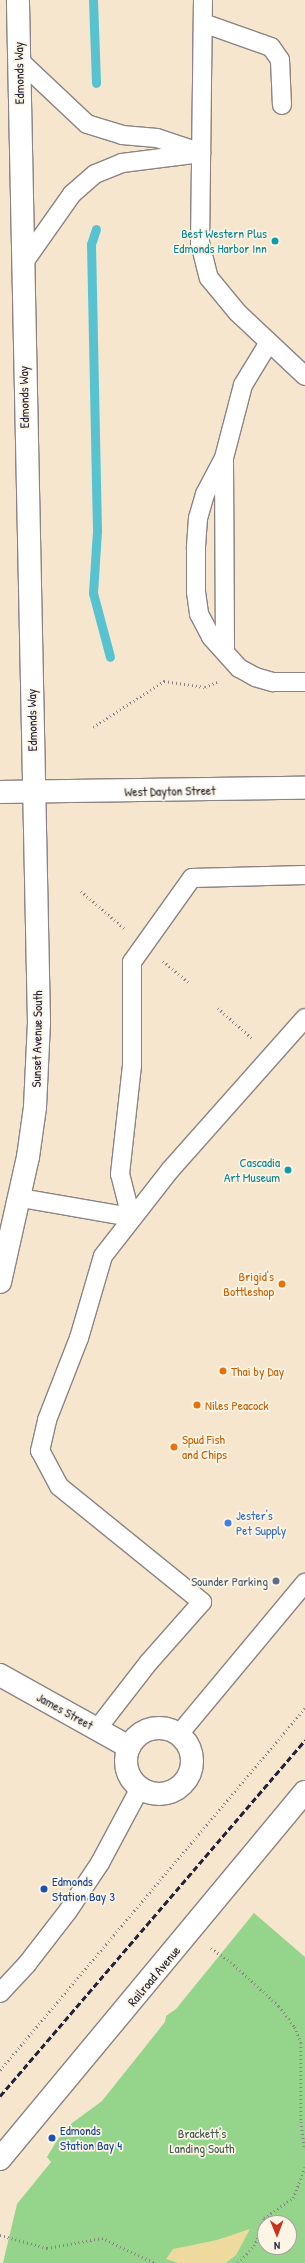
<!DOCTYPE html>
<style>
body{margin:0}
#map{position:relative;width:305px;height:2263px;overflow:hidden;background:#f6e6cd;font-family:"Patrick Hand",sans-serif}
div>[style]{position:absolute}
.green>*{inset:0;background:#95d58b}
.sand>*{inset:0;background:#eeda9e}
.stream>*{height:9px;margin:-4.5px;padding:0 4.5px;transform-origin:4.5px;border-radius:4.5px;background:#57c3d0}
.path>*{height:2.5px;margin-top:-1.25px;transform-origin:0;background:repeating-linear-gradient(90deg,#8c8484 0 1px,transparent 0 4px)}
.roads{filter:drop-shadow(1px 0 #8c8484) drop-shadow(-1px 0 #8c8484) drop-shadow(0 1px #8c8484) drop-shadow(0 -1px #8c8484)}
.service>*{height:18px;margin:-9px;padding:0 9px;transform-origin:9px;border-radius:9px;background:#fff}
.minor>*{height:22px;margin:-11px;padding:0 11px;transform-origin:11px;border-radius:11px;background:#fff}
.minor>.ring{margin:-11px;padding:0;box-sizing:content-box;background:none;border:22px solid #fff;border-radius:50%}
.tertiary>*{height:22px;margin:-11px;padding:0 11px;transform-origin:11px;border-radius:11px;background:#fff}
.primary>*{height:22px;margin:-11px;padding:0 11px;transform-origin:11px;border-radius:11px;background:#fff}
.rail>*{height:3px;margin-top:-1.5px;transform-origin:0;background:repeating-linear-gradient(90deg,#22223b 0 6px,transparent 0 9px)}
.dots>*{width:11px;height:11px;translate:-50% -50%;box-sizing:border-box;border:2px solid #fcf5e5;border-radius:50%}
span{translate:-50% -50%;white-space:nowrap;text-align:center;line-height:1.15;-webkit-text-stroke:3.5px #fcf5e5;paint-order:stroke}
.street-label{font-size:13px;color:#22223b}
.culture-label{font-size:13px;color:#0d838f}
.right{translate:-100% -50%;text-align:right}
.food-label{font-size:13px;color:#c56008}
.left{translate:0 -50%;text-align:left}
.shop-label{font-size:13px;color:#366cbe}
.service-label{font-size:13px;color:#4e5e75}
.transit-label{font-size:13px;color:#164399}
.park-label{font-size:13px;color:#445853}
.north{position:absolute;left:257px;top:2215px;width:40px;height:40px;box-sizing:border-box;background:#fcf5e5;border:1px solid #a5a1a1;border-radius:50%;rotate:179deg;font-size:11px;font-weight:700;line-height:16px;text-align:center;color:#22223b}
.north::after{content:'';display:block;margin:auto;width:14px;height:18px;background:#c8321e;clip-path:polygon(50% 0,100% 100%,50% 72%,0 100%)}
</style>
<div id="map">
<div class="green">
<i style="clip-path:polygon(evenodd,254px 1913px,305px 1957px,305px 2263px,3px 2263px,17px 2204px,51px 2162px,47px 2157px,56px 2142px,68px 2126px,102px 2101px,165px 2022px,166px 2016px,176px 2009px,254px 1913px,265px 2223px,289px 2223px,289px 2247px,265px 2247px,265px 2223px)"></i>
</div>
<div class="sand">
<i style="clip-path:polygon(250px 2229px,236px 2255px,226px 2263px,178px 2263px,166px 2259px,173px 2249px,217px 2240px)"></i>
</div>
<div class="stream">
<i style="left:93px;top:0;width:83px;rotate:87.9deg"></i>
<i style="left:96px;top:229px;width:16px;rotate:108deg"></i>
<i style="left:91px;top:244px;width:287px;rotate:88.8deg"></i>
<i style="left:97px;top:531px;width:62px;rotate:93.7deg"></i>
<i style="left:93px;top:593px;width:66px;rotate:75.1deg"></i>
</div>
<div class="path">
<i style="left:93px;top:727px;width:85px;rotate:-32.9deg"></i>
<i style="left:164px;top:681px;width:41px;rotate:8.3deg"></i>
<i style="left:205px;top:687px;width:13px;rotate:-23deg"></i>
<i style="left:81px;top:891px;width:58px;rotate:40.8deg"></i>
<i style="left:163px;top:961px;width:35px;rotate:40deg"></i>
<i style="left:218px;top:1008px;width:47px;rotate:41.5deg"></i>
<i style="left:211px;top:1948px;width:24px;rotate:35deg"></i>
<i style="left:231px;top:1962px;width:65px;rotate:42.5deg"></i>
<i style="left:279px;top:2006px;width:26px;rotate:53deg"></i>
<i style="left:295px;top:2027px;width:17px;rotate:69deg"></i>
<i style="left:301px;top:2043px;width:79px;rotate:90deg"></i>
<i style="left:301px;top:2122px;width:27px;rotate:82deg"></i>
<i style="left:0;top:2070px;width:473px;rotate:-49.9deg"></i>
<i style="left:0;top:2235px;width:49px;rotate:15.5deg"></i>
<i style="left:47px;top:2248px;width:56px;rotate:-10.3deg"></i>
<i style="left:102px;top:2238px;width:59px;rotate:25.3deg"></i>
<i style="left:238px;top:2263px;width:23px;rotate:-47deg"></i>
<i style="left:254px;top:2246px;width:30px;rotate:-70deg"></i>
<i style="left:264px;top:2218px;width:35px;rotate:-35deg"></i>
<i style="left:293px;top:2198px;width:33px;rotate:-69deg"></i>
</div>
<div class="roads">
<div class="service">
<i style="left:203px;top:0;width:243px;rotate:90.7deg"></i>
<i style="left:200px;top:243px;width:36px;rotate:76deg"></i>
<i style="left:209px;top:278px;width:45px;rotate:50.4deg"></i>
<i style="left:238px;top:313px;width:92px;rotate:43.2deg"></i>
<i style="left:203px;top:23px;width:72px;rotate:19.4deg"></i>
<i style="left:271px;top:47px;width:16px;rotate:55deg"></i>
<i style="left:280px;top:60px;width:45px;rotate:87.5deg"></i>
<i style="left:19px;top:60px;width:93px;rotate:43.3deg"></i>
<i style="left:87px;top:124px;width:37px;rotate:17deg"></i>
<i style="left:122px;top:135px;width:35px;rotate:5deg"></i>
<i style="left:157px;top:138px;width:41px;rotate:18.4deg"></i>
<i style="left:22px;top:265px;width:87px;rotate:-54.8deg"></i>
<i style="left:72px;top:194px;width:30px;rotate:-41deg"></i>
<i style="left:95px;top:174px;width:29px;rotate:-22deg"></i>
<i style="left:122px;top:163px;width:80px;rotate:-7.2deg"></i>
<i style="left:268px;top:344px;width:48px;rotate:121.4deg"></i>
<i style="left:243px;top:385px;width:75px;rotate:104.6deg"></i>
<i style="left:224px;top:458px;width:41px;rotate:117.8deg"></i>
<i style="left:205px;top:494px;width:25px;rotate:106deg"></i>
<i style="left:198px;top:518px;width:31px;rotate:94deg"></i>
<i style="left:196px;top:549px;width:43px;rotate:90deg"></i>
<i style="left:196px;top:592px;width:22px;rotate:82deg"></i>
<i style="left:199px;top:614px;width:26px;rotate:62deg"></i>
<i style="left:211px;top:637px;width:42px;rotate:47.9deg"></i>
<i style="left:239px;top:668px;width:18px;rotate:29deg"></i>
<i style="left:255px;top:677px;width:19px;rotate:16deg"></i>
<i style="left:273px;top:682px;width:32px"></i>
<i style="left:224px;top:461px;width:191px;rotate:89.7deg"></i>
<i style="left:21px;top:1198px;width:112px;rotate:9.8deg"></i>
<i style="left:131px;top:1217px;width:44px;rotate:-104.3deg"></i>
<i style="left:120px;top:1174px;width:110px;rotate:-83.7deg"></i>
<i style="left:132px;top:1065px;width:103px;rotate:-90deg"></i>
<i style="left:132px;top:962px;width:103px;rotate:-54.5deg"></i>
<i style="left:192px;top:878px;width:113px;rotate:-1.5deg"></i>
<i style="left:97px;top:1729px;width:85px;rotate:-52.2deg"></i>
<i style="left:149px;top:1662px;width:80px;rotate:-48.5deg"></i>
<i style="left:202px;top:1602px;width:184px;rotate:-141deg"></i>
<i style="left:59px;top:1486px;width:40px;rotate:-118deg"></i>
<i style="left:40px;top:1451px;width:32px;rotate:-77deg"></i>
<i style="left:47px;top:1420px;width:88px;rotate:-68.7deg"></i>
<i style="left:79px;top:1338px;width:85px;rotate:-73.7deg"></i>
<i style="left:103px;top:1256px;width:110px;rotate:-52deg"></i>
<i style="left:171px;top:1169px;width:202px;rotate:-48.4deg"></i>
<i style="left:179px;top:1734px;width:197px;rotate:-50.2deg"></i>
<i style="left:0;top:1993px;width:40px;rotate:-47deg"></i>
<i style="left:27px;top:1964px;width:67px;rotate:-52.3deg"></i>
<i style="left:68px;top:1911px;width:58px;rotate:-56.3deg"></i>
<i style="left:100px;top:1863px;width:85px;rotate:-61.9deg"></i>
</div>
<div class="minor">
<i style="left:0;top:1675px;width:148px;rotate:29.2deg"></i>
<i class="ring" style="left:126px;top:1728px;width:44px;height:44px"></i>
</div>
<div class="tertiary">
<i style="left:0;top:792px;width:305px;rotate:-0.8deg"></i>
<i style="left:0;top:2159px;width:477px;rotate:-50.3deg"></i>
</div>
<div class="primary">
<i style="left:0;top:1282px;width:128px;rotate:-77.4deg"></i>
<i style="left:28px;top:1157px;width:50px;rotate:-82deg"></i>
<i style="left:35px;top:1107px;width:84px;rotate:-87.3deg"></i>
<i style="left:39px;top:1023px;width:1023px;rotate:-91.18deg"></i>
</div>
</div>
<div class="rail">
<i style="left:0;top:2096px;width:469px;rotate:-49.4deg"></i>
</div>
<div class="dots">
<i style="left:275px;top:241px;background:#0f9aa8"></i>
<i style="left:288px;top:1170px;background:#0f9aa8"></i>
<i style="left:282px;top:1284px;background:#e8710a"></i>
<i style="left:223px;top:1371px;background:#e8710a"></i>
<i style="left:197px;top:1405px;background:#e8710a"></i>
<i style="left:174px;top:1447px;background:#e8710a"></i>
<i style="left:228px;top:1523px;background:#3f7fe0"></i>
<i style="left:276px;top:1581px;background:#5c6f8a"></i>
<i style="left:44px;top:1889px;background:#1a4fb4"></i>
<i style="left:52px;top:2138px;background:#1a4fb4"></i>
</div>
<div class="street-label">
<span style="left:19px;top:73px;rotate:-91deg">Edmonds Way</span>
<span style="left:24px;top:397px;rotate:-91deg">Edmonds Way</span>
<span style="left:32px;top:720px;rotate:-91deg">Edmonds Way</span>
<span style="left:170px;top:791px;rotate:-1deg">West Dayton Street</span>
<span style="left:37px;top:1039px;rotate:-89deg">Sunset Avenue South</span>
<span style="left:65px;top:1711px;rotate:29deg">James Street</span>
<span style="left:154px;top:1976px;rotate:-50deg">Railroad Avenue</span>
</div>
<div class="culture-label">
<span class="right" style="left:267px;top:241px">Best Western Plus<br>Edmonds Harbor Inn</span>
<span class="right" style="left:280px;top:1170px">Cascadia<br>Art Museum</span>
</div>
<div class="food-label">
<span class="right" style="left:274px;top:1284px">Brigid's<br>Bottleshop</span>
<span class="left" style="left:231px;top:1371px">Thai by Day</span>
<span class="left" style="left:205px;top:1405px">Niles Peacock</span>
<span class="left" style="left:182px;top:1447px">Spud Fish<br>and Chips</span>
</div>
<div class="shop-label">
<span class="left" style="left:236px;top:1523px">Jester's<br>Pet Supply</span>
</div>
<div class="service-label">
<span class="right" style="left:268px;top:1581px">Sounder Parking</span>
</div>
<div class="transit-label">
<span class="left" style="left:52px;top:1889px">Edmonds<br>Station Bay 3</span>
<span class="left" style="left:60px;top:2138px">Edmonds<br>Station Bay 4</span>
</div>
<div class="park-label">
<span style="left:202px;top:2141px">Brackett's<br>Landing South</span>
</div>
<div class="north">N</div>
</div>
